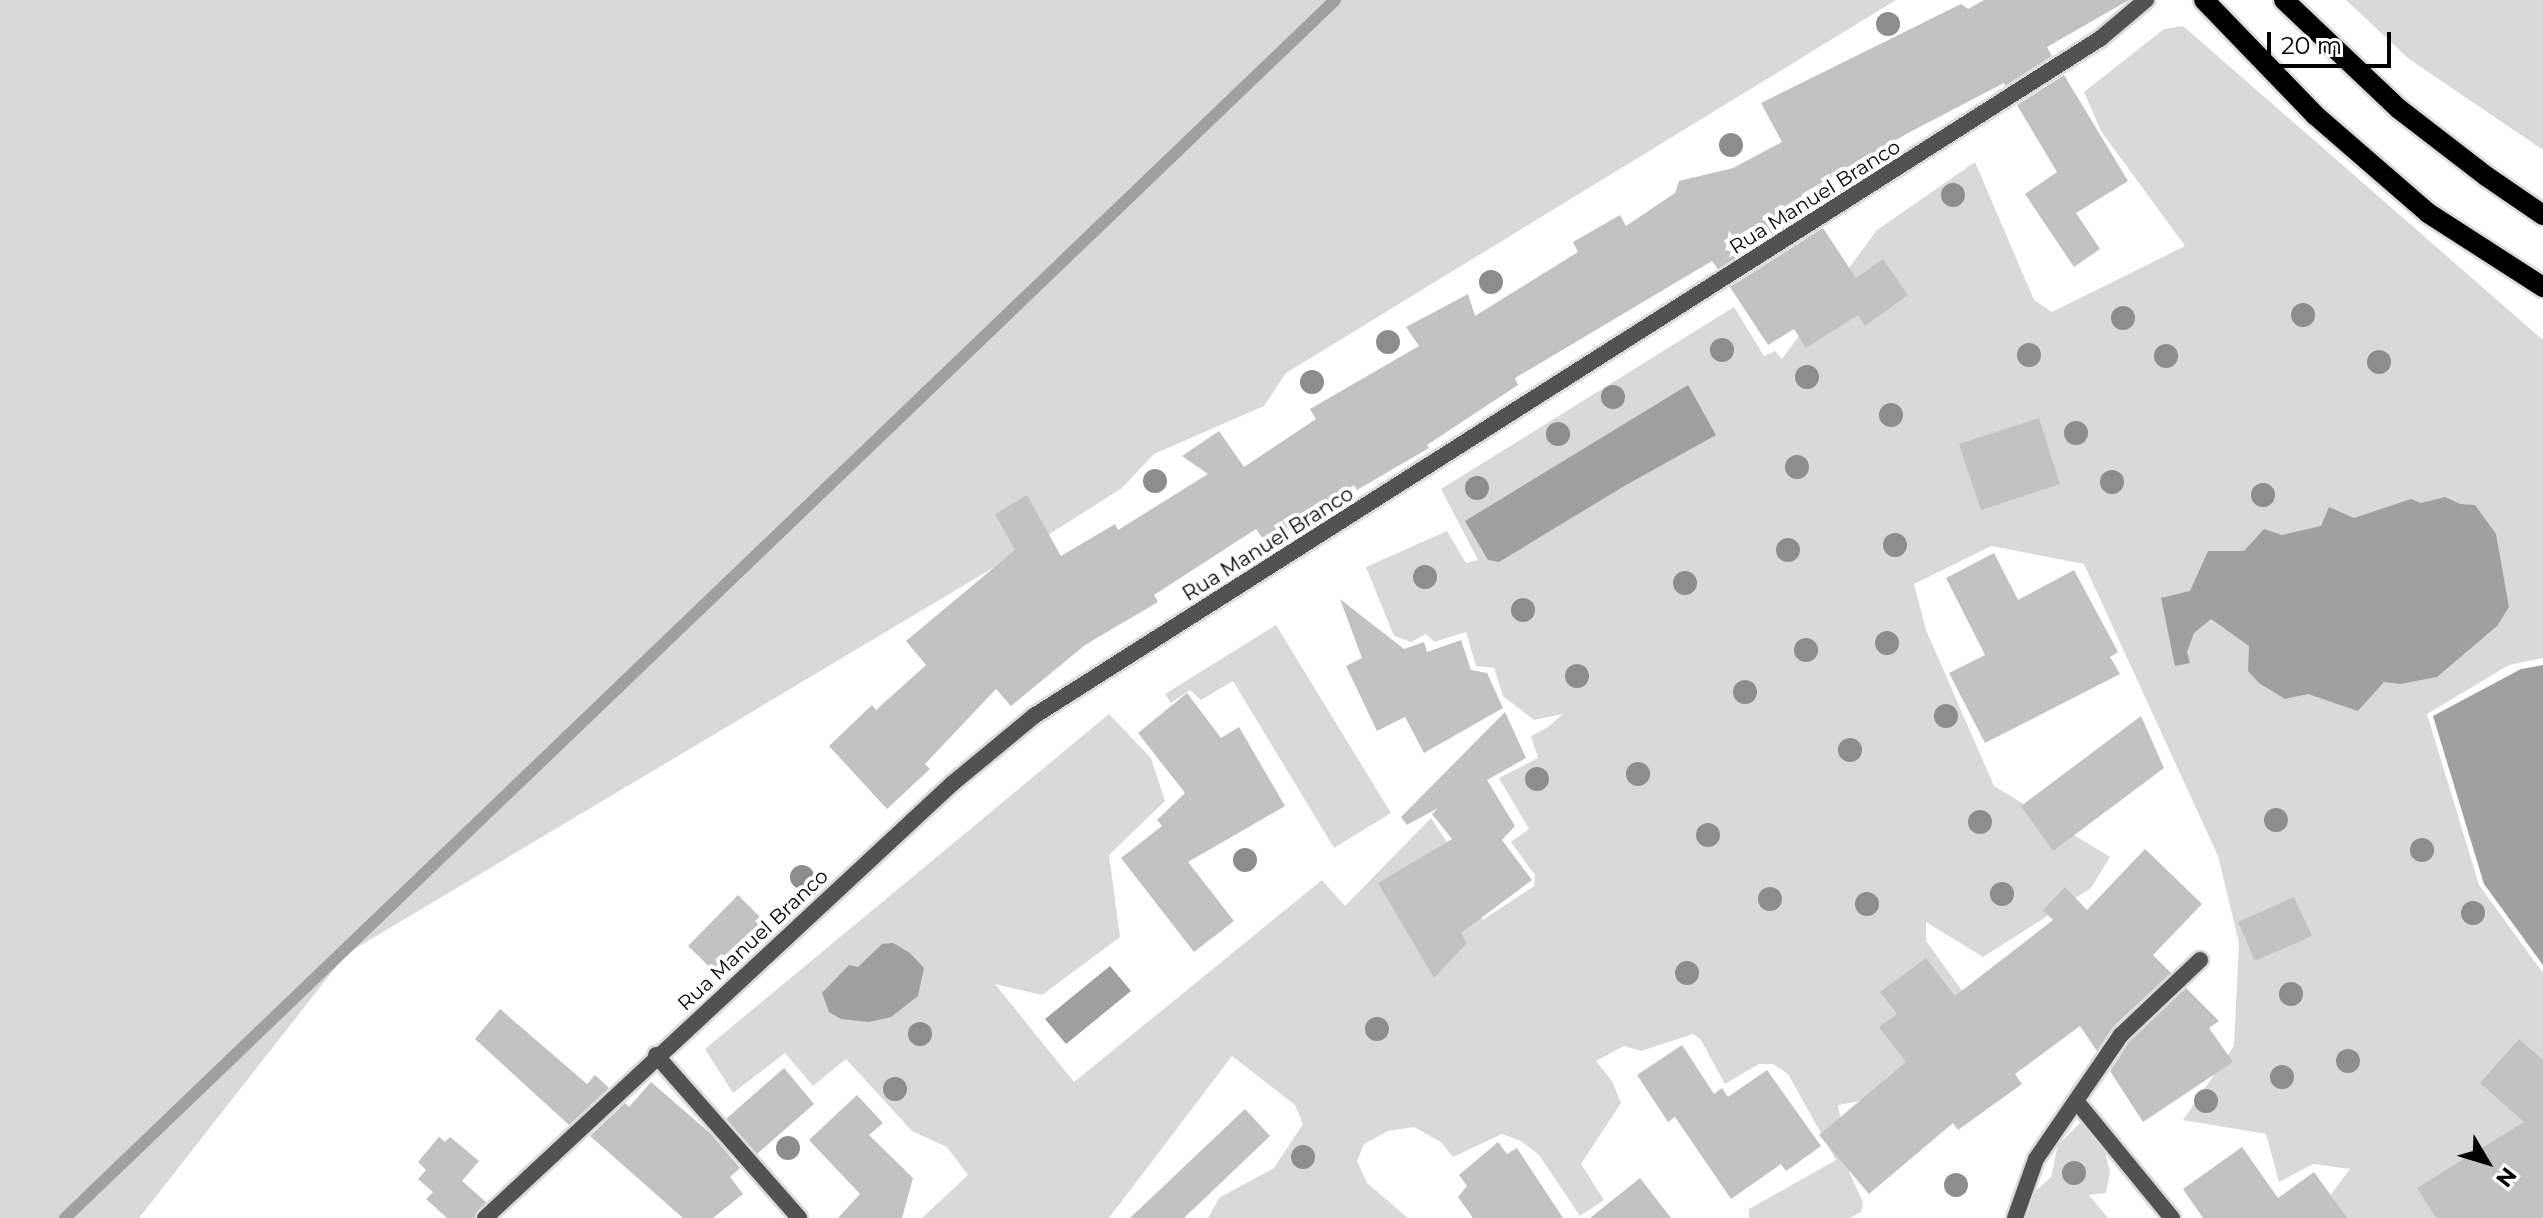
<!DOCTYPE html>
<style>
body{margin:0}
#map{position:relative;width:2543px;height:1218px;overflow:hidden;background:#fff;font-family:Montserrat,sans-serif}
div>[style]{position:absolute}
.green>*{inset:0;background:#d9d9d9}
.water>*{inset:0;background:#a0a0a0}
.stream>*{height:12px;margin:-6px;padding:0 6px;transform-origin:6px;border-radius:6px;background:#a0a0a0}
.building>*{inset:0;background:#c2c2c2}
.roads{filter:drop-shadow(2px 0 #dbdbdb) drop-shadow(-2px 0 #dbdbdb) drop-shadow(0 2px #dbdbdb) drop-shadow(0 -2px #dbdbdb)}
.minor>*{height:16px;margin:-8px;padding:0 8px;transform-origin:8px;border-radius:8px;background:#525252}
.primary>*{height:20px;margin:-10px;padding:0 10px;transform-origin:10px;border-radius:10px;background:#000}
.trees>*{width:24px;height:24px;margin:-12px;border-radius:50%;background:#8d8d8d}
span{translate:-50% -50%;white-space:nowrap;text-align:center;line-height:1.15;-webkit-text-stroke:8px #fff;paint-order:stroke}
.street-label{font-size:20px;color:#000}
.north{position:absolute;left:2447px;top:1122px;width:80px;height:80px;-webkit-text-stroke:6px #fff;paint-order:stroke;rotate:128deg;font-size:22px;font-weight:700;line-height:32px;text-align:center;color:#000}
.north::after{content:'';display:block;margin:auto;width:28px;height:36px;background:#000;clip-path:polygon(50% 0,100% 100%,50% 72%,0 100%)}
.scale{position:absolute;left:2267px;top:32px;width:124px;height:36px;box-sizing:border-box;border:4px solid #000;border-top:0;padding-left:10px;font-size:24px;line-height:28px;white-space:nowrap;color:#000;-webkit-text-stroke:6px #fff;paint-order:stroke}
</style>
<div id="map">
<div class="green">
<i style="clip-path:polygon(0 0,1896px 0,1286px 373px,1264px 406px,1154px 454px,1122px 488px,1040px 540px,346px 954px,139px 1218px,0 1218px)"></i>
<i style="clip-path:polygon(2346px 0,2543px 0,2543px 150px,2409px 59px)"></i>
<i style="clip-path:polygon(2183px 26px,2543px 340px,2543px 658px,2509px 665px,2427px 714px,2479px 885px,2543px 973px,2543px 1218px,2313px 1218px,2350px 1169px,2313px 1164px,2279px 1182px,2266px 1134px,2183px 1120px,2234px 1046px,2239px 943px,2218px 856px,2084px 564px,1991px 546px,1914px 584px,1926px 630px,1994px 786px,2110px 857px,2091px 888px,1983px 957px,1926px 922px,1926px 941px,1993px 1033px,1875px 1098px,1838px 1105px,1850px 1174px,1863px 1202px,1861px 1212px,1850px 1218px,1749px 1218px,1749px 1209px,1836px 1160px,1788px 1074px,1773px 1064px,1759px 1064px,1725px 1084px,1701px 1040px,1693px 1034px,1641px 1051px,1624px 1046px,1596px 1061px,1612px 1081px,1621px 1103px,1581px 1164px,1604px 1200px,1580px 1216px,1539px 1155px,1521px 1141px,1502px 1134px,1453px 1157px,1441px 1142px,1414px 1127px,1388px 1131px,1364px 1144px,1357px 1161px,1367px 1183px,1408px 1218px,1208px 1218px,1219px 1198px,1274px 1168px,1303px 1124px,1295px 1105px,1232px 1056px,1109px 1218px,922px 1218px,968px 1175px,947px 1147px,912px 1131px,846px 1059px,813px 1086px,785px 1053px,733px 1093px,705px 1049px,1109px 714px,1151px 758px,1165px 801px,1109px 855px,1120px 937px,1042px 995px,995px 984px,1074px 1082px,1322px 880px,1345px 906px,1431px 818px,1458px 859px,1448px 867px,1483px 920px,1534px 886px,1535px 875px,1511px 842px,1529px 829px,1499px 778px,1538px 758px,1531px 736px,1548px 727px,1563px 714px,1534px 720px,1503px 696px,1494px 668px,1476px 666px,1466px 632px,1434px 642px,1426px 634px,1411px 642px,1394px 636px,1366px 567px,1447px 531px,1466px 563px,1478px 560px,1441px 489px,1734px 307px,1764px 356px,1775px 351px,1782px 359px,1877px 230px,1975px 162px,2034px 300px,2052px 312px,2185px 246px,2101px 131px,2084px 92px,2164px 29px)"></i>
<i style="clip-path:polygon(1276px 625px,1391px 813px,1334px 848px,1233px 681px,1201px 700px,1190px 690px,1171px 703px,1165px 694px)"></i>
<i style="clip-path:polygon(2082px 1121px,2103px 1143px,2110px 1173px,2106px 1193px,2089px 1195px,2108px 1218px,2023px 1218px,2033px 1193px,2051px 1177px,2058px 1145px)"></i>
</div>
<div class="water">
<i style="clip-path:polygon(1688px 385px,1716px 435px,1626px 485px,1499px 562px,1488px 560px,1465px 521px)"></i>
<i style="clip-path:polygon(2445px 497px,2460px 504px,2475px 505px,2496px 534px,2509px 607px,2497px 626px,2437px 677px,2400px 684px,2384px 682px,2358px 711px,2308px 694px,2285px 699px,2259px 683px,2248px 671px,2249px 646px,2211px 619px,2194px 633px,2187px 652px,2190px 663px,2175px 666px,2161px 598px,2190px 591px,2208px 551px,2244px 551px,2264px 529px,2282px 535px,2321px 526px,2329px 507px,2354px 518px,2411px 499px,2421px 503px)"></i>
<i style="clip-path:polygon(2543px 665px,2543px 965px,2484px 884px,2433px 716px,2521px 669px)"></i>
<i style="clip-path:polygon(893px 943px,910px 953px,924px 968px,918px 996px,891px 1017px,869px 1022px,841px 1019px,829px 1012px,822px 993px,849px 965px,858px 967px,882px 944px)"></i>
<i style="clip-path:polygon(1110px 966px,1131px 991px,1066px 1044px,1045px 1019px)"></i>
</div>
<div class="stream">
<i style="left:65px;top:1218px;width:1760px;rotate:-43.8deg"></i>
</div>
<div class="building">
<i style="clip-path:polygon(1984px 0,2129px 0,2047px 47px,2052px 56px,2005px 86px,2004px 83px,1910px 132px,1802px 194px,1811px 209px,1718px 269px,1712px 261px,1515px 378px,1518px 385px,1427px 445px,1429px 448px,1357px 490px,1354px 485px,1267px 545px,1256px 529px,1154px 595px,1158px 602px,1085px 645px,1011px 706px,996px 689px,925px 764px,930px 769px,887px 809px,829px 746px,872px 705px,876px 710px,926px 665px,906px 641px,1015px 550px,995px 514px,1027px 495px,1061px 556px,1115px 524px,1118px 530px,1208px 474px,1182px 456px,1219px 431px,1244px 467px,1316px 419px,1310px 409px,1419px 346px,1406px 327px,1468px 294px,1475px 316px,1578px 252px,1573px 242px,1620px 215px,1626px 226px,1675px 193px,1679px 181px,1733px 168px,1782px 142px,1761px 103px,1961px 4px,1968px 9px)"></i>
<i style="clip-path:polygon(2064px 75px,2128px 181px,2076px 213px,2100px 249px,2074px 267px,2025px 194px,2057px 172px,2017px 105px)"></i>
<i style="clip-path:polygon(1823px 228px,1856px 278px,1883px 259px,1908px 295px,1865px 326px,1858px 315px,1806px 348px,1794px 329px,1768px 345px,1730px 287px)"></i>
<i style="clip-path:polygon(2039px 418px,2060px 484px,1981px 510px,1959px 444px)"></i>
<i style="clip-path:polygon(1994px 553px,2018px 600px,2074px 570px,2118px 652px,2110px 657px,2120px 674px,1985px 743px,1949px 673px,1985px 655px,1946px 578px)"></i>
<i style="clip-path:polygon(1340px 599px,1404px 649px,1424px 642px,1427px 652px,1461px 640px,1471px 670px,1487px 673px,1503px 708px,1424px 753px,1405px 717px,1377px 731px,1346px 666px,1362px 658px)"></i>
<i style="clip-path:polygon(1187px 693px,1221px 738px,1239px 727px,1285px 806px,1188px 862px,1234px 921px,1194px 952px,1121px 858px,1162px 826px,1157px 820px,1185px 793px,1138px 733px)"></i>
<i style="clip-path:polygon(1505px 712px,1526px 758px,1487px 780px,1515px 826px,1502px 840px,1532px 880px,1461px 933px,1467px 943px,1434px 978px,1378px 883px,1452px 839px,1432px 814px,1438px 808px,1407px 825px,1401px 817px)"></i>
<i style="clip-path:polygon(2141px 716px,2164px 768px,2053px 851px,2021px 806px)"></i>
<i style="clip-path:polygon(2145px 849px,2202px 904px,2153px 955px,2171px 973px,2113px 1027px,2097px 1051px,2080px 1026px,2015px 1074px,2022px 1084px,1958px 1130px,1953px 1123px,1869px 1194px,1819px 1135px,1906px 1062px,1879px 1027px,1897px 1014px,1880px 992px,1926px 958px,1955px 996px,2053px 920px,2043px 910px,2065px 887px,2087px 910px)"></i>
<i style="clip-path:polygon(738px 895px,771px 928px,721px 978px,688px 946px)"></i>
<i style="clip-path:polygon(2294px 897px,2312px 936px,2255px 961px,2238px 922px)"></i>
<i style="clip-path:polygon(2186px 988px,2219px 1021px,2209px 1028px,2233px 1062px,2143px 1122px,2110px 1071px,2129px 1042px)"></i>
<i style="clip-path:polygon(500px 1009px,587px 1084px,595px 1075px,609px 1088px,569px 1125px,475px 1039px)"></i>
<i style="clip-path:polygon(2519px 1039px,2543px 1060px,2543px 1218px,2436px 1218px,2417px 1188px,2524px 1122px,2480px 1083px)"></i>
<i style="clip-path:polygon(1682px 1045px,1714px 1094px,1722px 1088px,1728px 1097px,1767px 1070px,1821px 1146px,1786px 1171px,1781px 1164px,1731px 1199px,1675px 1117px,1668px 1122px,1637px 1075px)"></i>
<i style="clip-path:polygon(784px 1068px,814px 1104px,757px 1154px,726px 1119px)"></i>
<i style="clip-path:polygon(651px 1082px,710px 1133px,740px 1168px,730px 1177px,743px 1194px,713px 1218px,683px 1218px,590px 1136px,625px 1103px,629px 1107px)"></i>
<i style="clip-path:polygon(857px 1095px,883px 1123px,869px 1135px,913px 1178px,902px 1218px,838px 1218px,860px 1194px,809px 1140px)"></i>
<i style="clip-path:polygon(1245px 1109px,1270px 1136px,1184px 1218px,1130px 1218px)"></i>
<i style="clip-path:polygon(439px 1137px,445px 1142px,450px 1137px,479px 1161px,462px 1181px,486px 1202px,474px 1218px,447px 1218px,426px 1199px,433px 1192px,418px 1179px,426px 1170px,418px 1162px)"></i>
<i style="clip-path:polygon(1498px 1142px,1507px 1154px,1517px 1148px,1563px 1218px,1473px 1218px,1458px 1197px,1467px 1186px,1459px 1175px)"></i>
<i style="clip-path:polygon(2242px 1147px,2278px 1198px,2314px 1172px,2347px 1218px,2203px 1218px,2183px 1189px)"></i>
<i style="clip-path:polygon(1640px 1178px,1671px 1218px,1590px 1218px)"></i>
</div>
<div class="roads">
<div class="minor">
<i style="left:656px;top:1055px;width:217px;rotate:48.7deg"></i>
<i style="left:2077px;top:1102px;width:150px;rotate:50.7deg"></i>
<i style="left:485px;top:1218px;width:639px;rotate:-42.91deg"></i>
<i style="left:953px;top:783px;width:105px;rotate:-39.6deg"></i>
<i style="left:1034px;top:716px;width:1264px;rotate:-32.43deg"></i>
<i style="left:2101px;top:38px;width:59px;rotate:-40.2deg"></i>
<i style="left:2015px;top:1218px;width:63px;rotate:-70.4deg"></i>
<i style="left:2036px;top:1159px;width:150px;rotate:-55.6deg"></i>
<i style="left:2121px;top:1035px;width:109px;rotate:-43.5deg"></i>
</div>
<div class="primary">
<i style="left:2204px;top:0;width:160px;rotate:46deg"></i>
<i style="left:2315px;top:115px;width:150px;rotate:40.9deg"></i>
<i style="left:2428px;top:213px;width:137px;rotate:32.8deg"></i>
<i style="left:2284px;top:0;width:158px;rotate:43.5deg"></i>
<i style="left:2399px;top:109px;width:110px;rotate:37.6deg"></i>
<i style="left:2486px;top:176px;width:69px;rotate:34.4deg"></i>
</div>
</div>
<div class="trees">
<i style="left:1888px;top:24px"></i>
<i style="left:1731px;top:145px"></i>
<i style="left:1953px;top:195px"></i>
<i style="left:1491px;top:282px"></i>
<i style="left:2303px;top:315px"></i>
<i style="left:2123px;top:318px"></i>
<i style="left:1388px;top:342px"></i>
<i style="left:1722px;top:350px"></i>
<i style="left:2029px;top:355px"></i>
<i style="left:2166px;top:356px"></i>
<i style="left:2379px;top:362px"></i>
<i style="left:1807px;top:377px"></i>
<i style="left:1312px;top:382px"></i>
<i style="left:1613px;top:397px"></i>
<i style="left:1891px;top:415px"></i>
<i style="left:2076px;top:433px"></i>
<i style="left:1558px;top:434px"></i>
<i style="left:1797px;top:467px"></i>
<i style="left:1155px;top:481px"></i>
<i style="left:2112px;top:482px"></i>
<i style="left:1477px;top:488px"></i>
<i style="left:2263px;top:495px"></i>
<i style="left:1895px;top:545px"></i>
<i style="left:1788px;top:550px"></i>
<i style="left:1425px;top:577px"></i>
<i style="left:1685px;top:583px"></i>
<i style="left:1523px;top:610px"></i>
<i style="left:1887px;top:643px"></i>
<i style="left:1806px;top:650px"></i>
<i style="left:1577px;top:676px"></i>
<i style="left:1745px;top:692px"></i>
<i style="left:1946px;top:716px"></i>
<i style="left:1850px;top:750px"></i>
<i style="left:1638px;top:774px"></i>
<i style="left:1537px;top:779px"></i>
<i style="left:2276px;top:820px"></i>
<i style="left:1980px;top:822px"></i>
<i style="left:1708px;top:835px"></i>
<i style="left:2422px;top:850px"></i>
<i style="left:1245px;top:860px"></i>
<i style="left:802px;top:877px"></i>
<i style="left:2002px;top:894px"></i>
<i style="left:1770px;top:899px"></i>
<i style="left:1867px;top:904px"></i>
<i style="left:2473px;top:913px"></i>
<i style="left:1687px;top:973px"></i>
<i style="left:2291px;top:994px"></i>
<i style="left:1377px;top:1029px"></i>
<i style="left:920px;top:1034px"></i>
<i style="left:2348px;top:1061px"></i>
<i style="left:2282px;top:1077px"></i>
<i style="left:895px;top:1089px"></i>
<i style="left:2206px;top:1101px"></i>
<i style="left:788px;top:1148px"></i>
<i style="left:1303px;top:1157px"></i>
<i style="left:2074px;top:1173px"></i>
<i style="left:1956px;top:1185px"></i>
</div>
<div class="street-label">
<span style="left:1815px;top:197px;rotate:-32deg">Rua Manuel Branco</span>
<span style="left:1268px;top:544px;rotate:-32deg">Rua Manuel Branco</span>
<span style="left:753px;top:940px;rotate:-43deg">Rua Manuel Branco</span>
</div>
<div class="north">N</div>
<div class="scale">20 m</div>
</div>
